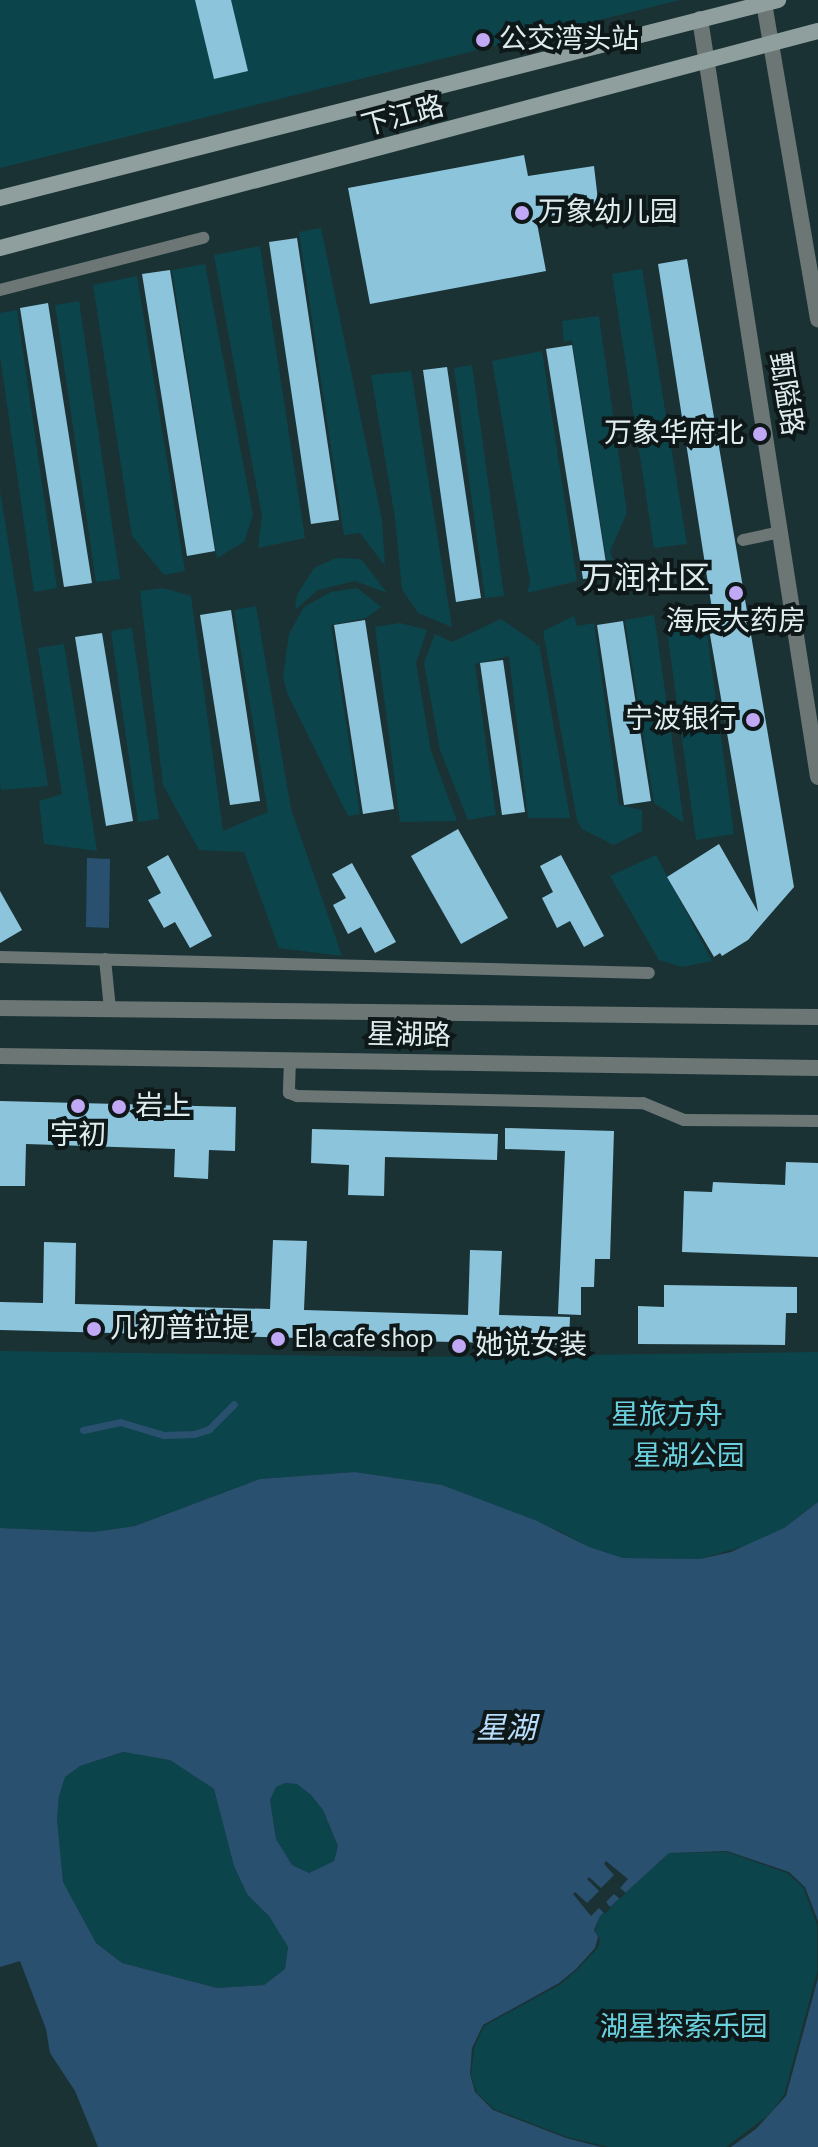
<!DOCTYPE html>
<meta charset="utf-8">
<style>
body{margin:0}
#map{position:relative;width:818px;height:2147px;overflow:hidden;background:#1b3235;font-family:"Alegreya Sans","Noto Sans SC",sans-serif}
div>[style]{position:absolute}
.green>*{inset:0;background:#0c444b}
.water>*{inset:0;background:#29506f}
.pier>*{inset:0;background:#1b3235}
.stream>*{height:7px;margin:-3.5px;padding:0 3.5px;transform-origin:3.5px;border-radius:3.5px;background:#29506f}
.building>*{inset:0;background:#8cc4dc}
.service>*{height:12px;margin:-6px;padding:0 6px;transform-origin:6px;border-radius:6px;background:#6b7675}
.minor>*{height:16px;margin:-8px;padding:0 8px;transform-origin:8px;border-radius:8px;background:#6b7675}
.tertiary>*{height:16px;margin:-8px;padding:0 8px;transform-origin:8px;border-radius:8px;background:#6b7675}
.secondary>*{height:16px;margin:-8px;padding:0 8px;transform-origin:8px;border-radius:8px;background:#8e9f9d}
.dots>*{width:22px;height:22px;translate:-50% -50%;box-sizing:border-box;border:4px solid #0e1819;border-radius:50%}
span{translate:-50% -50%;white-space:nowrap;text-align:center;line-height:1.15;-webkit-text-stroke:8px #0e1819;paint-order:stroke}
.poi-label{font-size:28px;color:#dfecee}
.left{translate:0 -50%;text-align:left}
.right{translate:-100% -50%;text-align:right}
.street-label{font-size:28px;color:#dfecee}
.park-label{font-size:28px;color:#6ad0de}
.water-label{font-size:30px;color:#b9defd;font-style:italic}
.quarter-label{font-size:32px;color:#dfecee}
</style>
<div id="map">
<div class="green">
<i style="clip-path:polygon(0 0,680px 0,0 168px)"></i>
<i style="clip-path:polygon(321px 228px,382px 520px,385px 566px,360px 533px,344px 535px,299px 232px)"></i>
<i style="clip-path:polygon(260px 246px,305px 538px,258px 548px,262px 517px,214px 255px)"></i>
<i style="clip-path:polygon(205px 264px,253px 515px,244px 542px,217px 558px,172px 270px)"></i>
<i style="clip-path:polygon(642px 269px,687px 544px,654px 548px,612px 274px)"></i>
<i style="clip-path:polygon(137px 276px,185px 571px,164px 575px,132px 536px,93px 285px)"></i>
<i style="clip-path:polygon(79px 301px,120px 579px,96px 582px,55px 305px)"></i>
<i style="clip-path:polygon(17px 310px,57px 588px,34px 592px,0 356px,0 313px)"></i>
<i style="clip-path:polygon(599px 316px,627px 513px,610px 551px,618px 574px,609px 576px,572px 340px,564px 342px,562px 321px)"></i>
<i style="clip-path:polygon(542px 351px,577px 581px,527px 593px,530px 582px,492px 361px)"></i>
<i style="clip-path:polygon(472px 365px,504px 596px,485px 598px,454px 368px)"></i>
<i style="clip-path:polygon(411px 371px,452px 627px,418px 613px,402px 589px,395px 518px,371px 375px)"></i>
<i style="clip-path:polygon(0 491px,48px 786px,1px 790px,0 782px)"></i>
<i style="clip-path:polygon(336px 558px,361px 559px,387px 593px,355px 581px,318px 590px,295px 610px,297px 595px,314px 568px)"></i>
<i style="clip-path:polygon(163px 588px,191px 596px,223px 831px,268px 812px,234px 610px,256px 606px,291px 809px,342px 956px,279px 948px,244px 852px,199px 850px,163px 785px,140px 591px)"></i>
<i style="clip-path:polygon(357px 588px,381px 607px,366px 618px,331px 625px,360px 814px,348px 816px,287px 693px,283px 676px,289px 634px,304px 607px,331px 592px)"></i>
<i style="clip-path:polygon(704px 611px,734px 834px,696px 840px,665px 616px)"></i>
<i style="clip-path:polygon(654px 615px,684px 823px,654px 803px,625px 620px)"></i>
<i style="clip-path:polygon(574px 616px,577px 626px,594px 623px,619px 805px,642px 810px,642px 831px,614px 845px,582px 829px,577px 820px,543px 631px)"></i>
<i style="clip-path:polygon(501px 619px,537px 644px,535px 647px,539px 644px,570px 818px,528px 818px,509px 656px,475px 664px,496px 815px,468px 820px,440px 750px,424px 663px,435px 634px,452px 642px)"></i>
<i style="clip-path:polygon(400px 623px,427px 630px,416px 663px,431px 751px,457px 821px,400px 822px,375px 627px)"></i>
<i style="clip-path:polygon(132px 628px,159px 819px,138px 822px,111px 631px)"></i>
<i style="clip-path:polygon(64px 644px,97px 851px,44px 844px,39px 801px,62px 794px,38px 648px)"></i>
<i style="clip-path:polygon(656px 855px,712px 961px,682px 967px,659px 960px,610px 876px)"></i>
<i style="clip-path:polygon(0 1351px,407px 1357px,818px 1352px,818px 1502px,784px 1528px,758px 1542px,700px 1559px,623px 1558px,589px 1547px,559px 1531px,442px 1485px,355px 1472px,260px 1479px,135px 1526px,94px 1532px,0 1528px)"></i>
<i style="clip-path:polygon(124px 1752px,170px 1760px,214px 1789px,234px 1866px,247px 1894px,269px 1916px,288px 1947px,285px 1969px,264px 1985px,217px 1988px,122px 1963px,96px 1943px,63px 1882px,57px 1819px,59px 1796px,65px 1777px,80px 1766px)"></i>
<i style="clip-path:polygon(285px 1783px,297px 1784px,311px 1795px,323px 1810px,338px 1846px,334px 1861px,309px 1873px,292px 1865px,276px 1839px,270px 1800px,276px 1787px)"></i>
<i style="clip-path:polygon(727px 1852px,787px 1873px,803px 1887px,817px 1925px,817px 1972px,784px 2095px,771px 2113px,726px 2147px,609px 2147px,567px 2137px,494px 2109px,477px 2093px,471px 2075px,474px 2048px,484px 2026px,561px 1984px,578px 1969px,598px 1948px,600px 1939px,595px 1931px,600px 1916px,669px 1853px)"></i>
</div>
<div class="water">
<i style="clip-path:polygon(87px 858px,110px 859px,109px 928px,86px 927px)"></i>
<i style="clip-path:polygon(evenodd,355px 1472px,442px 1485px,537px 1521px,589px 1547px,623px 1558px,700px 1559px,731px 1552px,784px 1528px,818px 1502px,818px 1921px,805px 1887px,789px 1872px,727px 1851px,669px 1853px,600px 1916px,594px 1930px,598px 1937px,595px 1948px,576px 1969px,559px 1983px,483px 2025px,472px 2048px,470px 2074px,475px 2092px,493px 2110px,566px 2138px,601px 2147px,98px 2147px,75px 2091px,50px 2053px,46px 2029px,20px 1961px,0 1967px,0 1528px,94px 1532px,135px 1526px,260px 1479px,355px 1472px,123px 1752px,170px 1760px,214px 1789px,234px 1866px,247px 1894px,269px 1916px,288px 1947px,285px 1969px,264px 1985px,217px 1988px,122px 1963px,96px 1943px,63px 1882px,57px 1819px,59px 1796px,65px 1777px,80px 1766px,123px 1752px,355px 1472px,285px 1783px,297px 1784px,311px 1795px,323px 1810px,338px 1846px,334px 1861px,309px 1873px,292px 1865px,276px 1839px,270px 1800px,276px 1787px,285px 1783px)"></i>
<i style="clip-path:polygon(818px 1978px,818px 2147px,731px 2147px,756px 2129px,786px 2096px)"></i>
</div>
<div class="pier">
<i style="clip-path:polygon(606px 1861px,628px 1879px,620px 1888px,626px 1893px,620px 1899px,614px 1894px,606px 1902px,611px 1908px,605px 1914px,599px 1908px,591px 1916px,573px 1894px,575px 1892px,587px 1903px,599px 1891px,587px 1879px,589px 1877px,601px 1888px,614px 1875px,604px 1864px)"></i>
</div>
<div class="stream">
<i style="left:83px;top:1430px;width:38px;rotate:-12deg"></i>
<i style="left:120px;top:1422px;width:46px;rotate:16.5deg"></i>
<i style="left:164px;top:1435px;width:30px;rotate:-2deg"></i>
<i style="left:194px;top:1434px;width:16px;rotate:-18deg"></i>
<i style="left:209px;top:1429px;width:35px;rotate:-45deg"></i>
</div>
<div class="building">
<i style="clip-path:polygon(195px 0,231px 0,248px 71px,214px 79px)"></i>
<i style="clip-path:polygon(524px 155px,528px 176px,594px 166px,599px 209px,536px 218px,546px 271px,370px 304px,348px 188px)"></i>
<i style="clip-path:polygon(297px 238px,339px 520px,311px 524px,269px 242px)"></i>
<i style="clip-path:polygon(687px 259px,794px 887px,748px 940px,722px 956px,720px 953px,714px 957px,667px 877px,719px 844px,758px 912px,709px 629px,715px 628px,658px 264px)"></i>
<i style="clip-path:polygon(170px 270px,215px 551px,187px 556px,142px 274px)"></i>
<i style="clip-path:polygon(48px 303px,92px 583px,64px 587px,20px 308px)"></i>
<i style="clip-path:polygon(572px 345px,608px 576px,583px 579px,546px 349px)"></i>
<i style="clip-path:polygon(447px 367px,481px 598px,456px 602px,423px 370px)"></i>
<i style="clip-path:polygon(231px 610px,260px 801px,230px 805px,200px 615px)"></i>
<i style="clip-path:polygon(365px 620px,394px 809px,363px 814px,334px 625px)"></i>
<i style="clip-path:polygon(623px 621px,651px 801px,624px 805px,597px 625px)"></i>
<i style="clip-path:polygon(102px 633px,133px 821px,106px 826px,75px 637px)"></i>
<i style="clip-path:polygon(503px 660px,525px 812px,502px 815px,480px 663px)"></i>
<i style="clip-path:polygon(458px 829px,508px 918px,461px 944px,411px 856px)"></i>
<i style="clip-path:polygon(168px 855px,212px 936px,190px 948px,175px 922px,164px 928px,148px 900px,161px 893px,147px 867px)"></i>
<i style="clip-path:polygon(561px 855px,604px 936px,584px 947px,570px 921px,557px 928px,542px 898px,553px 892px,540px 866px)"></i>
<i style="clip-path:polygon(352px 863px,396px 942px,375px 953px,361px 927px,348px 934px,333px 905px,346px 898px,332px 874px)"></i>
<i style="clip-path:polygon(0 891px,22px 930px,0 943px)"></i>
<i style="clip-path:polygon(0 1101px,236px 1107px,235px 1151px,209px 1150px,208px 1179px,174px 1177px,175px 1149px,26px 1144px,25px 1186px,0 1186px)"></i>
<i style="clip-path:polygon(505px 1128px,614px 1131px,610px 1259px,595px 1259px,594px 1287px,581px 1287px,581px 1315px,558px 1314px,565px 1151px,505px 1149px)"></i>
<i style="clip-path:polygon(312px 1129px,498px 1134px,497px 1160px,385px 1157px,384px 1196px,348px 1195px,349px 1165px,311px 1163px)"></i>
<i style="clip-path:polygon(786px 1162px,818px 1163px,818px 1257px,682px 1252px,684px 1191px,712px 1192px,713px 1182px,785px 1185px)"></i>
<i style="clip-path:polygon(273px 1240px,307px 1241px,304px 1310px,468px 1315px,470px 1250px,502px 1251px,499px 1315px,570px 1317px,569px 1345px,0 1330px,0 1302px,43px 1303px,44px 1242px,76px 1243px,75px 1304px,270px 1309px)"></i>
<i style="clip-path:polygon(664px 1285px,797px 1287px,797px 1313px,786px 1313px,785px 1345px,638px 1344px,638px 1306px,664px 1307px)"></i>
</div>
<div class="service">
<i style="left:0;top:290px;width:210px;rotate:-14.4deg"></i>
<i style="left:743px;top:540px;width:38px;rotate:-12deg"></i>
<i style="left:0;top:957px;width:649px;rotate:1.41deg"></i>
<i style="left:105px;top:959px;width:50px;rotate:84.3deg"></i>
<i style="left:290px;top:1060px;width:33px;rotate:92deg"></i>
<i style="left:289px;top:1093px;width:9px;rotate:21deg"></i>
<i style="left:297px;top:1096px;width:346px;rotate:1.2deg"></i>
<i style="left:643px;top:1103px;width:44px;rotate:22.5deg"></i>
<i style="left:684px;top:1120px;width:134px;rotate:0.4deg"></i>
</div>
<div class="minor">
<i style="left:764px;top:3px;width:321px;rotate:80.3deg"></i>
<i style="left:700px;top:19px;width:767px;rotate:81.15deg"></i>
</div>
<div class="tertiary">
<i style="left:0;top:1008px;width:818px;rotate:0.63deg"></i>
<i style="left:0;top:1056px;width:818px;rotate:0.84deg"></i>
</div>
<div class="secondary">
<i style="left:0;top:198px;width:803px;rotate:-14.28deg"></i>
<i style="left:0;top:248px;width:846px;rotate:-14.86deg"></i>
</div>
<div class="dots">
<i style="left:483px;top:40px;background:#c0a8f4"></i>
<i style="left:522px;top:213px;background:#c0a8f4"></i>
<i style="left:760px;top:434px;background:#c0a8f4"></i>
<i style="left:736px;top:593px;background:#c0a8f4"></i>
<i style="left:753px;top:720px;background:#c0a8f4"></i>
<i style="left:78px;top:1106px;background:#c0a8f4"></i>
<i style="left:119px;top:1107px;background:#c0a8f4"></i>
<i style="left:94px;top:1329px;background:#c0a8f4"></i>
<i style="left:278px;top:1339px;background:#c0a8f4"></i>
<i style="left:459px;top:1346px;background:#c0a8f4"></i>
</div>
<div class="poi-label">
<span class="left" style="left:499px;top:40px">公交湾头站</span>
<span class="left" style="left:538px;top:213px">万象幼儿园</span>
<span class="right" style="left:744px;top:434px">万象华府北</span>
<span style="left:736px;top:622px">海辰大药房</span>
<span class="right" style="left:737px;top:720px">宁波银行</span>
<span class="left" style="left:135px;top:1107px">岩上</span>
<span style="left:78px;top:1136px">宇初</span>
<span class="left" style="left:110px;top:1329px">几初普拉提</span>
<span class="left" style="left:294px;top:1339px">Ela cafe shop</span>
<span class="left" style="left:475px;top:1346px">她说女装</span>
</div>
<div class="street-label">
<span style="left:403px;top:117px;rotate:-15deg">下江路</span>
<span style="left:785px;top:394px;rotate:81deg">甄隘路</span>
<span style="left:409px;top:1036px;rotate:1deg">星湖路</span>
</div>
<div class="park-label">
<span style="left:667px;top:1416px">星旅方舟</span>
<span style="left:689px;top:1457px">星湖公园</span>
<span style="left:684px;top:2028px">湖星探索乐园</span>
</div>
<div class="water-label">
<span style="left:506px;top:1729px">星湖</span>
</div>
<div class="quarter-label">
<span style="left:646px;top:579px">万润社区</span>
</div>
</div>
